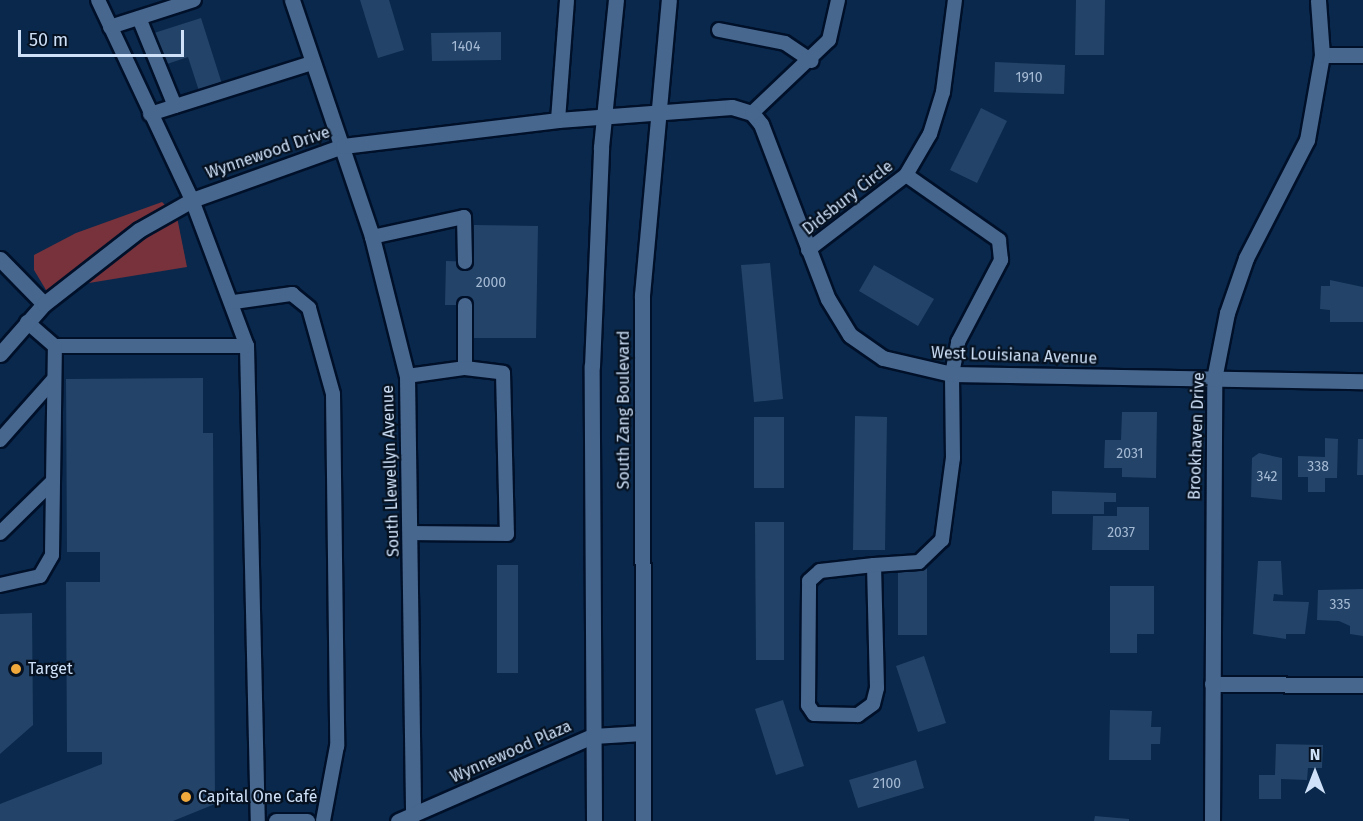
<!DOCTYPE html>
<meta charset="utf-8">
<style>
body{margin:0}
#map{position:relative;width:1363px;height:821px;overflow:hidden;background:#09284b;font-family:"Fira Sans",sans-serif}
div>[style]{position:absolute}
.green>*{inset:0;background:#77323b}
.building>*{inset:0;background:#244368}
.roads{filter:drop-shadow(2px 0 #001029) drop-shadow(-2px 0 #001029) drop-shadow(0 2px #001029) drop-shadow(0 -2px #001029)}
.lane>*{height:14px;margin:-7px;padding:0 7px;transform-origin:7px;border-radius:7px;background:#47678e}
.street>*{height:15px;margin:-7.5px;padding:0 7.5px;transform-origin:7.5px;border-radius:7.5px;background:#47678e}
.secondary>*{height:15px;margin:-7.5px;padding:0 7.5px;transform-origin:7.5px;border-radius:7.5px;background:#47678e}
.dots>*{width:16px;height:16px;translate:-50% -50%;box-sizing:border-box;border:3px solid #051120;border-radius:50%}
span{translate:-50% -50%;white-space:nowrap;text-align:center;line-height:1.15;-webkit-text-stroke:4.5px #051120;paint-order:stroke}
.number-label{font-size:14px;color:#a4bad4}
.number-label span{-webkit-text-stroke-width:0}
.street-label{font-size:16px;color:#cfe1f8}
.poi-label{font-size:16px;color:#cfe1f8}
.left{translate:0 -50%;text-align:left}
.north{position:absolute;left:1285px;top:743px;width:60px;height:60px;-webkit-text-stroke:4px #051120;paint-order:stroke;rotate:0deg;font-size:16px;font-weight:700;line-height:24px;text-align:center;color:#cfe1f8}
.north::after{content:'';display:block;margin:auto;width:21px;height:27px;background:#cfe1f8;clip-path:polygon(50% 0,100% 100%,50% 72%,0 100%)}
.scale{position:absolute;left:18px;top:30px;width:166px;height:27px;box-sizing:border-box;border:3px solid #cfe1f8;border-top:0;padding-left:8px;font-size:18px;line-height:21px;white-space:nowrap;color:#cfe1f8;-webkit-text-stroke:4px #051120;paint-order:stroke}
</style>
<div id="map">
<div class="green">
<i style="clip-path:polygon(162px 202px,177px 217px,187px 267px,46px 290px,34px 270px,34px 255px,76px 233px)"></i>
</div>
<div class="building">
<i style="clip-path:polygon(360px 0,389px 0,404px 50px,378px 58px)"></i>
<i style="clip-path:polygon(1076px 0,1105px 0,1104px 55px,1075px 55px)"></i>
<i style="clip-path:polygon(201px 18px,222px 84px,199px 91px,188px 57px,161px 66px,151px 34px)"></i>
<i style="clip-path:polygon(501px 32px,501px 60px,432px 61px,431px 33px)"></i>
<i style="clip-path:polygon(995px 62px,1065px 65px,1064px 94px,994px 92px)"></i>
<i style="clip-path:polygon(981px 108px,1007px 121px,977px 183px,950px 170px)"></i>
<i style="clip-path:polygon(474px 225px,538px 226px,536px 338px,474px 338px,474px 305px,445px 305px,446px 261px,473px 262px)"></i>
<i style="clip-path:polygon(770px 263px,783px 399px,754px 402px,741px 265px)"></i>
<i style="clip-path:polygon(874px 265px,934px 299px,918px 326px,859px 291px)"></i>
<i style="clip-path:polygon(1330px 280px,1363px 287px,1363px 322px,1330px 322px,1330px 310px,1320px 309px,1321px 286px,1330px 286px)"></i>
<i style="clip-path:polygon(203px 378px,203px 433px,213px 433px,215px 804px,173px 821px,0 821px,0 804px,102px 764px,102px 752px,67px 752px,66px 582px,100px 582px,100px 552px,67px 552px,66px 379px)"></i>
<i style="clip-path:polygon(1122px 412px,1157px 412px,1156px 478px,1122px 477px,1122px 468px,1104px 468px,1105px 440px,1121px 440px)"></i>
<i style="clip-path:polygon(855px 416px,887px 417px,885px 550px,853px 550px)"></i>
<i style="clip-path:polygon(754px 417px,784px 417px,784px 488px,754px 488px)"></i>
<i style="clip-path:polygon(1325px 438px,1338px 439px,1337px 478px,1325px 478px,1325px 492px,1308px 492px,1308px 477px,1298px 477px,1298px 456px,1325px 457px)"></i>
<i style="clip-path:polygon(1358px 439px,1363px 439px,1363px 475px,1357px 475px)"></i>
<i style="clip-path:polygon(1259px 453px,1282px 458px,1282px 500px,1251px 497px,1252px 458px)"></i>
<i style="clip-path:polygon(1052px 491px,1116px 493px,1116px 502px,1104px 502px,1104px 514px,1052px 514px)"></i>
<i style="clip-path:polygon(1117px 507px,1149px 507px,1149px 550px,1092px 550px,1093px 516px,1117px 516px)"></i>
<i style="clip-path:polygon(755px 522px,784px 522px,784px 660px,756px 660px)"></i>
<i style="clip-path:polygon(1258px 561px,1281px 561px,1283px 595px,1274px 594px,1273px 601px,1309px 602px,1305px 634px,1286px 634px,1286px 639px,1253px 634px)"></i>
<i style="clip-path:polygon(497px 565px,518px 565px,518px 673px,497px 673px)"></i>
<i style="clip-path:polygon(898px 566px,927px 566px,927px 635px,898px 635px)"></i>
<i style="clip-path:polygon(1110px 586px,1154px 586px,1154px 634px,1137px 634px,1137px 653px,1110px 653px)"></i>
<i style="clip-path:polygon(1363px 589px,1363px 636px,1350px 634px,1350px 626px,1339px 621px,1317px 620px,1318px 590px)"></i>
<i style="clip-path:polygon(32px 613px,33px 725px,0 754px,0 614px)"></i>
<i style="clip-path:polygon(924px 656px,946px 723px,918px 732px,896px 666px)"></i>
<i style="clip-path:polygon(783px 700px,804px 766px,776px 775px,755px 709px)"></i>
<i style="clip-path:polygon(1110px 710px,1152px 711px,1151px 727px,1161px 727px,1160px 744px,1151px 744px,1151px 760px,1109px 760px)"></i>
<i style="clip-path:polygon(1276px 744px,1323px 745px,1322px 768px,1308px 768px,1307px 780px,1281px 779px,1281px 799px,1259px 799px,1259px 775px,1275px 775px)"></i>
<i style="clip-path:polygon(916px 760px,924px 788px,858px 808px,849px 780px)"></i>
<i style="clip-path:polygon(1095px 816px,1129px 819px,1129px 821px,1094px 821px)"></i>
</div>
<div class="roads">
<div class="lane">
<i style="left:98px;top:0;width:221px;rotate:64.8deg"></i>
<i style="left:192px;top:200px;width:156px;rotate:69.4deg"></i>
<i style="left:247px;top:346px;width:475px;rotate:88.7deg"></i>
<i style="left:139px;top:18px;width:95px;rotate:67.8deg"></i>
<i style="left:110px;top:27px;width:88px;rotate:-17.8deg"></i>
<i style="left:719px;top:30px;width:67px;rotate:11.1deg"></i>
<i style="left:785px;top:43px;width:32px;rotate:34deg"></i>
<i style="left:752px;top:113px;width:106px;rotate:-43.5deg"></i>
<i style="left:829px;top:40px;width:41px;rotate:-77.3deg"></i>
<i style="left:150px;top:114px;width:170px;rotate:-17.5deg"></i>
<i style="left:558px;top:120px;width:120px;rotate:-85.7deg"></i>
<i style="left:372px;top:237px;width:94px;rotate:-12.3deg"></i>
<i style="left:464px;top:217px;width:45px;rotate:88.7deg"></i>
<i style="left:808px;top:250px;width:123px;rotate:-37.4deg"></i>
<i style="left:906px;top:175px;width:48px;rotate:-59.7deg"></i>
<i style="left:930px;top:134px;width:44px;rotate:-72.8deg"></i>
<i style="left:943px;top:92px;width:93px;rotate:-82.6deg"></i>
<i style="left:234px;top:302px;width:59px;rotate:-7.9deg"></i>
<i style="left:292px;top:294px;width:22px;rotate:39deg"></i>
<i style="left:309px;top:308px;width:89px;rotate:74.4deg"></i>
<i style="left:333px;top:394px;width:352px;rotate:89.3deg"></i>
<i style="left:337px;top:746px;width:76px;rotate:100.6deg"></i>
<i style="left:465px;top:305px;width:63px;rotate:90deg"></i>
<i style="left:27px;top:322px;width:37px;rotate:41deg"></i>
<i style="left:55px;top:346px;width:192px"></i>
<i style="left:407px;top:376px;width:59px;rotate:-7.9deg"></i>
<i style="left:465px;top:368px;width:38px;rotate:7deg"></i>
<i style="left:503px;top:373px;width:161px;rotate:88.6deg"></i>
<i style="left:507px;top:534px;width:95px;rotate:-179.4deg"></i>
<i style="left:0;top:440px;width:81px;rotate:-48.5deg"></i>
<i style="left:0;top:533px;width:74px;rotate:-44.5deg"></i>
<i style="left:874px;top:565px;width:123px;rotate:88.6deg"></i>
<i style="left:877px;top:688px;width:16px;rotate:104deg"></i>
<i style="left:873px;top:704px;width:19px;rotate:144deg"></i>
<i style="left:858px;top:715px;width:44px;rotate:-178.7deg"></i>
<i style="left:814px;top:714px;width:11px;rotate:-124deg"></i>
<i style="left:808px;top:705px;width:124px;rotate:-89.5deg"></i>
<i style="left:809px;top:581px;width:15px;rotate:-42deg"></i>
<i style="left:820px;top:571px;width:54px;rotate:-6.3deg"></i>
<i style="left:874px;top:565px;width:45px;rotate:-3.8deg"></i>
<i style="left:919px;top:562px;width:32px;rotate:-44deg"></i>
<i style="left:942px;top:540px;width:83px;rotate:-82.4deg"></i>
<i style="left:953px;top:458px;width:84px;rotate:-90.7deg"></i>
<i style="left:952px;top:374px;width:33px;rotate:-79deg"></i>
<i style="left:958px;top:342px;width:93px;rotate:-62.3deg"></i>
<i style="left:1001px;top:260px;width:20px;rotate:-96deg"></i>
<i style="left:999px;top:240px;width:113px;rotate:-145deg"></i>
<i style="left:0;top:585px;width:41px;rotate:-12.7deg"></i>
<i style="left:40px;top:576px;width:24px;rotate:-60deg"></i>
<i style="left:52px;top:555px;width:209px;rotate:-89.2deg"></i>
</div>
<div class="street">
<i style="left:292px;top:0;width:250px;rotate:71.3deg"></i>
<i style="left:372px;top:237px;width:143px;rotate:75.9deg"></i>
<i style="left:407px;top:376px;width:439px;rotate:89.2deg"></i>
<i style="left:1322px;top:55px;width:41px"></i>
<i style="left:0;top:259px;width:63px;rotate:45.6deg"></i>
<i style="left:0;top:354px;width:67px;rotate:-48.7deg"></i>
<i style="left:44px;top:304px;width:120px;rotate:-37.9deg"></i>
<i style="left:139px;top:230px;width:61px;rotate:-29.5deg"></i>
<i style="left:192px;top:200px;width:160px;rotate:-19.7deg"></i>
<i style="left:343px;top:146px;width:217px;rotate:-6.9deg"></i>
<i style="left:558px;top:120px;width:174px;rotate:-4.3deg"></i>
<i style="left:732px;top:107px;width:21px;rotate:17deg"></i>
<i style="left:752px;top:113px;width:14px;rotate:51deg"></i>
<i style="left:761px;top:124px;width:187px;rotate:69.1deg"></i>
<i style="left:828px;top:299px;width:42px;rotate:58.6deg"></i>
<i style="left:850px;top:335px;width:40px;rotate:34.9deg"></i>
<i style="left:883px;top:358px;width:71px;rotate:13.1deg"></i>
<i style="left:952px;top:374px;width:411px;rotate:1deg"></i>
<i style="left:1212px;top:684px;width:151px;rotate:0.4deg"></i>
<i style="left:276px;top:821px;width:31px"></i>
<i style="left:398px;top:821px;width:213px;rotate:-23.6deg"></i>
<i style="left:593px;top:736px;width:50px;rotate:-3.4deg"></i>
<i style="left:1212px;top:821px;width:442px;rotate:-89.7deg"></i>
<i style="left:1214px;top:379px;width:67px;rotate:-78.9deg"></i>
<i style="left:1227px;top:313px;width:58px;rotate:-70.9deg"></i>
<i style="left:1246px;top:258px;width:133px;rotate:-62.7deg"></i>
<i style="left:1307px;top:140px;width:86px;rotate:-80deg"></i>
<i style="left:1322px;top:55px;width:55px;rotate:-94.2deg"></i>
</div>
<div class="secondary">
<i style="left:594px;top:821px;width:455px;rotate:-90.3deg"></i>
<i style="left:592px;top:366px;width:219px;rotate:-87.6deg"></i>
<i style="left:601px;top:147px;width:148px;rotate:-84.2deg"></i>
<i style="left:643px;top:821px;width:526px;rotate:-90.11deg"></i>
<i style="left:642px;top:295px;width:296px;rotate:-84.8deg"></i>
</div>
</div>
<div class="dots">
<i style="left:16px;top:669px;background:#eea83c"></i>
<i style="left:186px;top:797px;background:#eea83c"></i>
</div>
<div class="number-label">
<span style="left:466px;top:47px">1404</span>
<span style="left:1029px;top:78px">1910</span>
<span style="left:491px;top:283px">2000</span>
<span style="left:1130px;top:454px">2031</span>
<span style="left:1318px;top:467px">338</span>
<span style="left:1267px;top:477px">342</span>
<span style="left:1121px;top:533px">2037</span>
<span style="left:1340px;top:605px">335</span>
<span style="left:887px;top:784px">2100</span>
</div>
<div class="street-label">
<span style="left:268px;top:153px;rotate:-19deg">Wynnewood Drive</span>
<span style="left:848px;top:198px;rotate:-38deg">Didsbury Circle</span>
<span style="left:1014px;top:356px;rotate:2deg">West Louisiana Avenue</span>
<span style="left:624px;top:410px;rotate:-90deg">South Zang Boulevard</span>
<span style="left:1197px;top:436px;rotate:-88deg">Brookhaven Drive</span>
<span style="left:391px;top:471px;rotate:-92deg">South Llewellyn Avenue</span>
<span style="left:511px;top:752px;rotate:-24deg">Wynnewood Plaza</span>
</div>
<div class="poi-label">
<span class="left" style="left:28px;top:669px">Target</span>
<span class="left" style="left:198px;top:797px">Capital One Café</span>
</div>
<div class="north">N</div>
<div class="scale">50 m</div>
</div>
